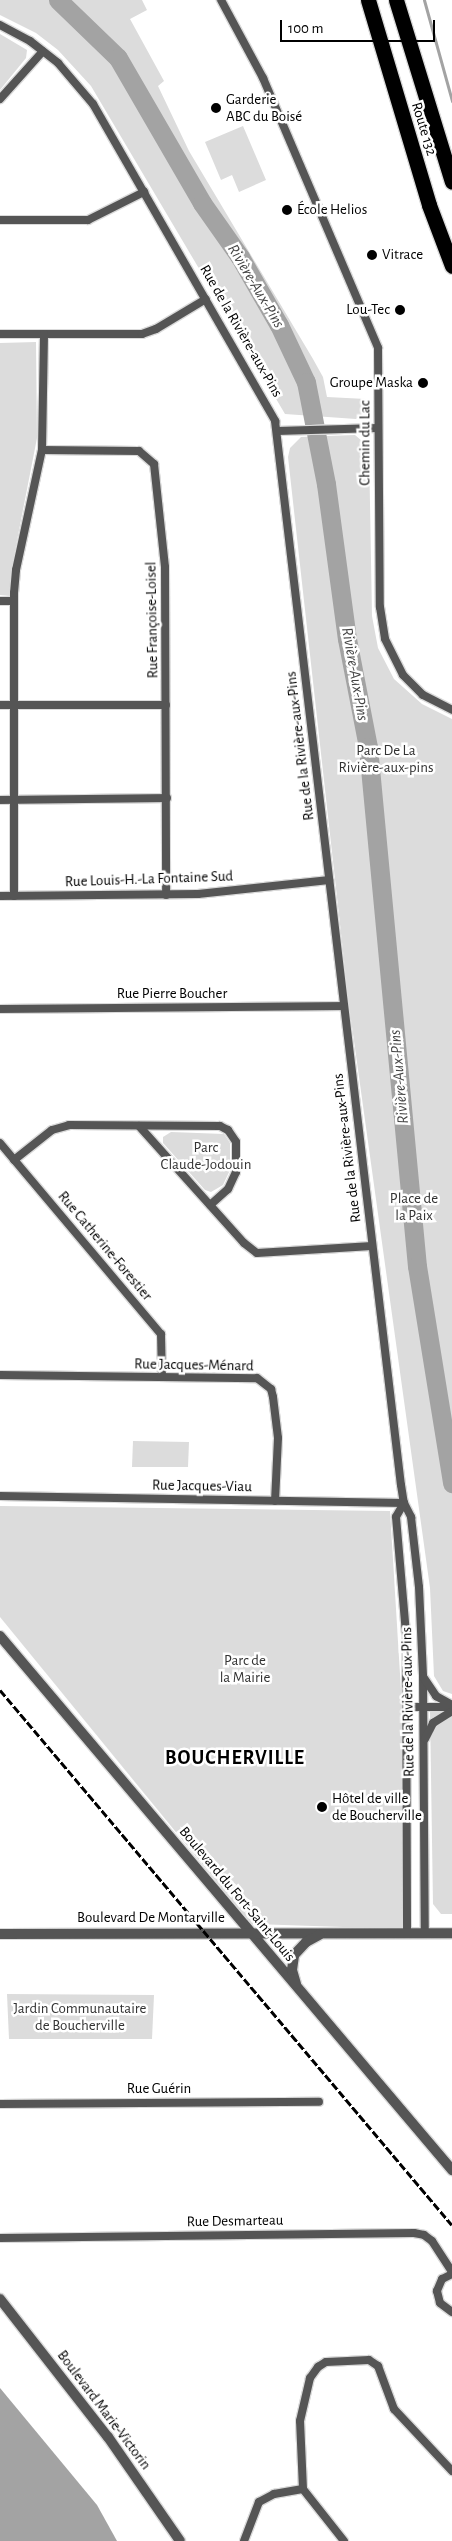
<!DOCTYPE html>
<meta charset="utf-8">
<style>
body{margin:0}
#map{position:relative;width:452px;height:2541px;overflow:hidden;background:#fff;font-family:"Alegreya Sans",sans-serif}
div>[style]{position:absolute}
.green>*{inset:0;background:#dcdcdc}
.water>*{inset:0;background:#a3a3a3}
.stream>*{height:3px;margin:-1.5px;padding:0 1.5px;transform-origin:1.5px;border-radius:1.5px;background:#a3a3a3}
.river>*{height:19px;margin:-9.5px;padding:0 9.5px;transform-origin:9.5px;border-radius:9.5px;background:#a3a3a3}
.roads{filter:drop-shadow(1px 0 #dbdbdb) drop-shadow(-1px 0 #dbdbdb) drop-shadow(0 1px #dbdbdb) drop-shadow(0 -1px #dbdbdb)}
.minor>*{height:8px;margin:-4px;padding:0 4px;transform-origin:4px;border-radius:4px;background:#555}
.tertiary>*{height:10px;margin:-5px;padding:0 5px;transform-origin:5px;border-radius:5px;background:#555}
.motorway>*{height:15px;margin:-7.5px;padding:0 7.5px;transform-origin:7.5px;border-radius:7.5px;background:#000}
.rail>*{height:3px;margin-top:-1.5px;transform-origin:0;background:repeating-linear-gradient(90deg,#000 0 8px,transparent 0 10.5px)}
.dots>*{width:14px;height:14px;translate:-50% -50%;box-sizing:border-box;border:2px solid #fff;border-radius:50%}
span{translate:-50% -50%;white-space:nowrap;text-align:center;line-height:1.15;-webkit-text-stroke:5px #fff;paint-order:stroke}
.poi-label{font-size:15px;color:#000}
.left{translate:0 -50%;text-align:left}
.right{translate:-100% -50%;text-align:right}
.street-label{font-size:15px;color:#000}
.park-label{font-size:15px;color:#333}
.water-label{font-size:16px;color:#444;font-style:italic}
.district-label{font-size:20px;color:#000;font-weight:700;letter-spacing:1px}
.scale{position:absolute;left:280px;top:20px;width:155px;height:22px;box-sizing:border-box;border:2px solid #000;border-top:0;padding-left:6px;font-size:15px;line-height:18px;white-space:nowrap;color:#000;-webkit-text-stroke:4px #fff;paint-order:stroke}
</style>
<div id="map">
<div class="green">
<i style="clip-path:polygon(0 0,142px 0,147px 10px,130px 19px,164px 81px,158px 86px,189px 151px,313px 359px,323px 377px,327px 397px,366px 399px,362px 415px,356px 419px,285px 414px,91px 86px,58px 50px,36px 33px,0 15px)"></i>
<i style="clip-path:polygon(0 34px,27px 50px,26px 58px,0 90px)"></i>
<i style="clip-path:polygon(243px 126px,266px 180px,239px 192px,232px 175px,221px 180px,205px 142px)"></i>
<i style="clip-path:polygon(36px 342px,37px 438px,14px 556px,10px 596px,0 595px,0 343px)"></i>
<i style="clip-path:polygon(355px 435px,369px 447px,372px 616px,378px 648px,394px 679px,422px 704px,452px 719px,452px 1694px,443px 1691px,434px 1676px,430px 1588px,349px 1005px,288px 457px,290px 448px,301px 437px)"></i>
<i style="clip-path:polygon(171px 1132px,224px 1134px,230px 1143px,230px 1170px,223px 1185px,211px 1192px,205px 1190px,163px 1143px,163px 1137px)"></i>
<i style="clip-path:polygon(133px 1441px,189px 1442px,188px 1467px,132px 1467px)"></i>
<i style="clip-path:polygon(0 1506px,390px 1511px,408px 1805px,403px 1929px,251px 1924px,0 1617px)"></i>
<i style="clip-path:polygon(452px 1710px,452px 1914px,441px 1914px,433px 1904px,430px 1711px)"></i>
<i style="clip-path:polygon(7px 1994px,154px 1995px,152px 2039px,9px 2039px)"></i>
</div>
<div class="water">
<i style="clip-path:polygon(0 2388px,97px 2505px,117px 2541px,0 2541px)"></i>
</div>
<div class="stream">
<i style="left:424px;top:0;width:105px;rotate:74.5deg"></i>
</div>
<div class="river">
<i style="left:58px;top:0;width:83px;rotate:44deg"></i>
<i style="left:118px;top:58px;width:168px;rotate:59.9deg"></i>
<i style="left:202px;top:203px;width:66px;rotate:54.9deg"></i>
<i style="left:240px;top:257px;width:78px;rotate:60.2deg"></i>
<i style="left:279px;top:325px;width:63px;rotate:64.7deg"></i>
<i style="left:306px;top:382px;width:104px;rotate:78.9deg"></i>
<i style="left:326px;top:484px;width:156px;rotate:82.3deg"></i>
<i style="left:347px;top:639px;width:110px;rotate:79deg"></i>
<i style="left:368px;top:747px;width:521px;rotate:84.61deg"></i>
<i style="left:417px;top:1266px;width:220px;rotate:80.8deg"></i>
</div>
<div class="roads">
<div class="minor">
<i style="left:221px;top:0;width:89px;rotate:61.7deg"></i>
<i style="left:263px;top:78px;width:293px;rotate:66.9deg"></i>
<i style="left:378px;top:348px;width:259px;rotate:89.6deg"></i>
<i style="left:380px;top:607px;width:32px;rotate:81deg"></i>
<i style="left:385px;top:639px;width:40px;rotate:63.4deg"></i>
<i style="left:403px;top:675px;width:28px;rotate:45deg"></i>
<i style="left:423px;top:695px;width:33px;rotate:27deg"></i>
<i style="left:0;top:25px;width:34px;rotate:28deg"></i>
<i style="left:30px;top:41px;width:36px;rotate:38deg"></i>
<i style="left:58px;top:63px;width:54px;rotate:49.5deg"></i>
<i style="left:93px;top:104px;width:366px;rotate:60.1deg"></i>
<i style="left:275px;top:421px;width:1071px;rotate:83.25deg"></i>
<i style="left:401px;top:1485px;width:18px;rotate:81deg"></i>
<i style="left:404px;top:1503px;width:16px;rotate:63deg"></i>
<i style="left:411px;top:1517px;width:70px;rotate:83.5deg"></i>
<i style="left:419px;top:1587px;width:89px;rotate:87.4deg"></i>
<i style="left:423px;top:1676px;width:257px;rotate:89.6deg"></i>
<i style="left:0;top:99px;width:64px;rotate:-48.1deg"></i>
<i style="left:0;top:220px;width:88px"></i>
<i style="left:88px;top:220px;width:63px;rotate:-26.6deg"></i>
<i style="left:0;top:334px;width:142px"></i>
<i style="left:142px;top:334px;width:15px;rotate:-20deg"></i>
<i style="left:156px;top:329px;width:58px;rotate:-31deg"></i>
<i style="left:277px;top:431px;width:101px;rotate:-1.7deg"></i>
<i style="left:42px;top:450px;width:97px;rotate:0.6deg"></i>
<i style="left:139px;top:451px;width:20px;rotate:41deg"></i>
<i style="left:154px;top:464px;width:104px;rotate:83.9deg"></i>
<i style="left:165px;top:567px;width:328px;rotate:89.8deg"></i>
<i style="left:0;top:601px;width:14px"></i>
<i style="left:0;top:705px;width:166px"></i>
<i style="left:0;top:800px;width:167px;rotate:-0.7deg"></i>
<i style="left:0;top:896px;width:198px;rotate:-0.6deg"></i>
<i style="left:198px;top:894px;width:132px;rotate:-6.1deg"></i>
<i style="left:14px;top:896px;width:303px;rotate:-90deg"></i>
<i style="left:14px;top:593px;width:23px;rotate:-85deg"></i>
<i style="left:16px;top:570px;width:123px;rotate:-77.8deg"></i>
<i style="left:42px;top:450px;width:116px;rotate:-89deg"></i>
<i style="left:0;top:1009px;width:344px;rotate:-0.5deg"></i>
<i style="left:139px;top:1126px;width:157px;rotate:48.1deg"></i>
<i style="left:244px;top:1243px;width:16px;rotate:38deg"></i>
<i style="left:257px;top:1253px;width:115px;rotate:-3.5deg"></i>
<i style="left:0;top:1143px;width:250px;rotate:49.9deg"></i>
<i style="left:161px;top:1334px;width:43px;rotate:88.7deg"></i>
<i style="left:14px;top:1160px;width:48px;rotate:-38.3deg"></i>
<i style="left:52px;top:1130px;width:18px;rotate:-16deg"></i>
<i style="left:69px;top:1125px;width:151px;rotate:0.4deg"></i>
<i style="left:220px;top:1126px;width:9px;rotate:27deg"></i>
<i style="left:228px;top:1130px;width:14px;rotate:56deg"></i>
<i style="left:236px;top:1142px;width:30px;rotate:90deg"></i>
<i style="left:236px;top:1172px;width:19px;rotate:115deg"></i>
<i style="left:228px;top:1189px;width:24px;rotate:138deg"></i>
<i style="left:0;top:1375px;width:257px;rotate:0.7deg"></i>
<i style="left:257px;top:1378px;width:18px;rotate:38deg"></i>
<i style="left:271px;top:1389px;width:8px;rotate:76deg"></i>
<i style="left:273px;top:1397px;width:41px;rotate:83deg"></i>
<i style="left:278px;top:1438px;width:63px;rotate:92.7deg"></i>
<i style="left:0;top:1496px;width:404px;rotate:1deg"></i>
<i style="left:404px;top:1503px;width:16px;rotate:120deg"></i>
<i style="left:396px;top:1517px;width:116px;rotate:85.1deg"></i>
<i style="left:406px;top:1633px;width:300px;rotate:89.8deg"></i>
<i style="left:424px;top:1678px;width:22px;rotate:56deg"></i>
<i style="left:436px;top:1696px;width:18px;rotate:29deg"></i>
<i style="left:407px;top:1707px;width:45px"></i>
<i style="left:425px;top:1739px;width:18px;rotate:-63deg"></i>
<i style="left:433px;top:1723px;width:22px;rotate:-32deg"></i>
<i style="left:0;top:2104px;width:319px;rotate:-0.4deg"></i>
<i style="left:0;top:2238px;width:414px;rotate:-0.7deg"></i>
<i style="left:414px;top:2233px;width:10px;rotate:11deg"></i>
<i style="left:424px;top:2235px;width:10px;rotate:37deg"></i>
<i style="left:432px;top:2241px;width:37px;rotate:57deg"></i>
<i style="left:452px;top:2274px;width:11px;rotate:153deg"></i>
<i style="left:442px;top:2279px;width:13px;rotate:113deg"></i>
<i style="left:437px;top:2291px;width:12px;rotate:76deg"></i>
<i style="left:440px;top:2303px;width:15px;rotate:37deg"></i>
<i style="left:244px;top:2541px;width:42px;rotate:-69deg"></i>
<i style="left:259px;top:2502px;width:17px;rotate:-28deg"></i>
<i style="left:274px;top:2494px;width:29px;rotate:-10deg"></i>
<i style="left:344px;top:2541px;width:66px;rotate:-128.3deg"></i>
<i style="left:303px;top:2489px;width:68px;rotate:-92.5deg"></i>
<i style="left:300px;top:2421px;width:44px;rotate:-76.9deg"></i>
<i style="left:310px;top:2378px;width:14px;rotate:-54deg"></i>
<i style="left:318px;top:2367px;width:9px;rotate:-32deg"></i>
<i style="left:326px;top:2362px;width:43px;rotate:-2.7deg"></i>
<i style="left:369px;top:2360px;width:11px;rotate:34deg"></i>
<i style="left:378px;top:2366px;width:46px;rotate:69.6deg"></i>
<i style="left:394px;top:2409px;width:85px;rotate:46.9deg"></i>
</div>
<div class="tertiary">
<i style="left:0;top:1636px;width:700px;rotate:49.75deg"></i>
<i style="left:0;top:1934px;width:452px;rotate:-0.1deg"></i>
<i style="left:296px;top:1984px;width:15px;rotate:-106deg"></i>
<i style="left:292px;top:1970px;width:15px;rotate:-82deg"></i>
<i style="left:294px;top:1955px;width:18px;rotate:-47deg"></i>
<i style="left:306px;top:1942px;width:15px;rotate:-28deg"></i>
<i style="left:0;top:2299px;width:175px;rotate:52deg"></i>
<i style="left:108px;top:2437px;width:126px;rotate:55.3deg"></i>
</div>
<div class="motorway">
<i style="left:368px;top:0;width:214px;rotate:73.4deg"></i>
<i style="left:429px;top:205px;width:65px;rotate:69.3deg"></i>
<i style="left:396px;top:0;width:190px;rotate:72.9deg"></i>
</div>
</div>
<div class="rail">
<i style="left:0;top:1690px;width:700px;rotate:49.81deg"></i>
</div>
<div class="dots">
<i style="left:216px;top:108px;background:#000"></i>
<i style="left:287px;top:210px;background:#000"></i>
<i style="left:372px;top:255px;background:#000"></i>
<i style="left:400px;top:310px;background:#000"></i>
<i style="left:423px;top:383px;background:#000"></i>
<i style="left:322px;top:1807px;background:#000"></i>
</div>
<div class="poi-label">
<span class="left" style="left:226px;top:108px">Garderie<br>ABC du Boisé</span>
<span class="left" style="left:297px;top:210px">École Helios</span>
<span class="left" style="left:382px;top:255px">Vitrace</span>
<span class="right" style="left:390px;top:310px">Lou-Tec</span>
<span class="right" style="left:413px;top:383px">Groupe Maska</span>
<span class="left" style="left:332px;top:1807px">Hôtel de ville<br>de Boucherville</span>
</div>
<div class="street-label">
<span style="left:424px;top:129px;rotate:73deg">Route 132</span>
<span style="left:241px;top:331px;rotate:60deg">Rue de la Rivière-aux-Pins</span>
<span style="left:365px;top:443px;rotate:-90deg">Chemin du Lac</span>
<span style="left:152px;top:620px;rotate:-91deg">Rue Françoise-Loisel</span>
<span style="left:300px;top:746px;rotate:-97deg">Rue de la Rivière-aux-Pins</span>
<span style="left:149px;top:879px;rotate:-2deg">Rue Louis-H.-La Fontaine Sud</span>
<span style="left:172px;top:994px">Rue Pierre Boucher</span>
<span style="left:347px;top:1148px;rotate:-97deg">Rue de la Rivière-aux-Pins</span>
<span style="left:105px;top:1246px;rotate:50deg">Rue Catherine-Forestier</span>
<span style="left:194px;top:1365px;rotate:1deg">Rue Jacques-Ménard</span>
<span style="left:202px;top:1486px;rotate:1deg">Rue Jacques-Viau</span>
<span style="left:408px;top:1702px;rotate:-91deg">Rue de la Rivière-aux-Pins</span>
<span style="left:237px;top:1894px;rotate:50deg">Boulevard du Fort-Saint-Louis</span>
<span style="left:151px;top:1918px">Boulevard De Montarville</span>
<span style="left:159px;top:2089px">Rue Guérin</span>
<span style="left:235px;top:2221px;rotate:-1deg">Rue Desmarteau</span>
<span style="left:104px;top:2410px;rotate:53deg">Boulevard Marie-Victorin</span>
</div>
<div class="park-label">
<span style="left:386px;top:759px">Parc De La<br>Rivière-aux-pins</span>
<span style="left:206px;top:1156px">Parc<br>Claude-Jodouin</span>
<span style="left:414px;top:1207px">Place de<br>la Paix</span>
<span style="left:245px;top:1669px">Parc de<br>la Mairie</span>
<span style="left:80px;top:2017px">Jardin Communautaire<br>de Boucherville</span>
</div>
<div class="water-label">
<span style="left:256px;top:286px;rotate:59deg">Rivière-Aux-Pins</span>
<span style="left:355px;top:674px;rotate:80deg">Rivière-Aux-Pins</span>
<span style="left:399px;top:1077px;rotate:-95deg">Rivière-Aux-Pins</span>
</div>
<div class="district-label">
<span style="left:235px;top:1758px">BOUCHERVILLE</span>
</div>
<div class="scale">100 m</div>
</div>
